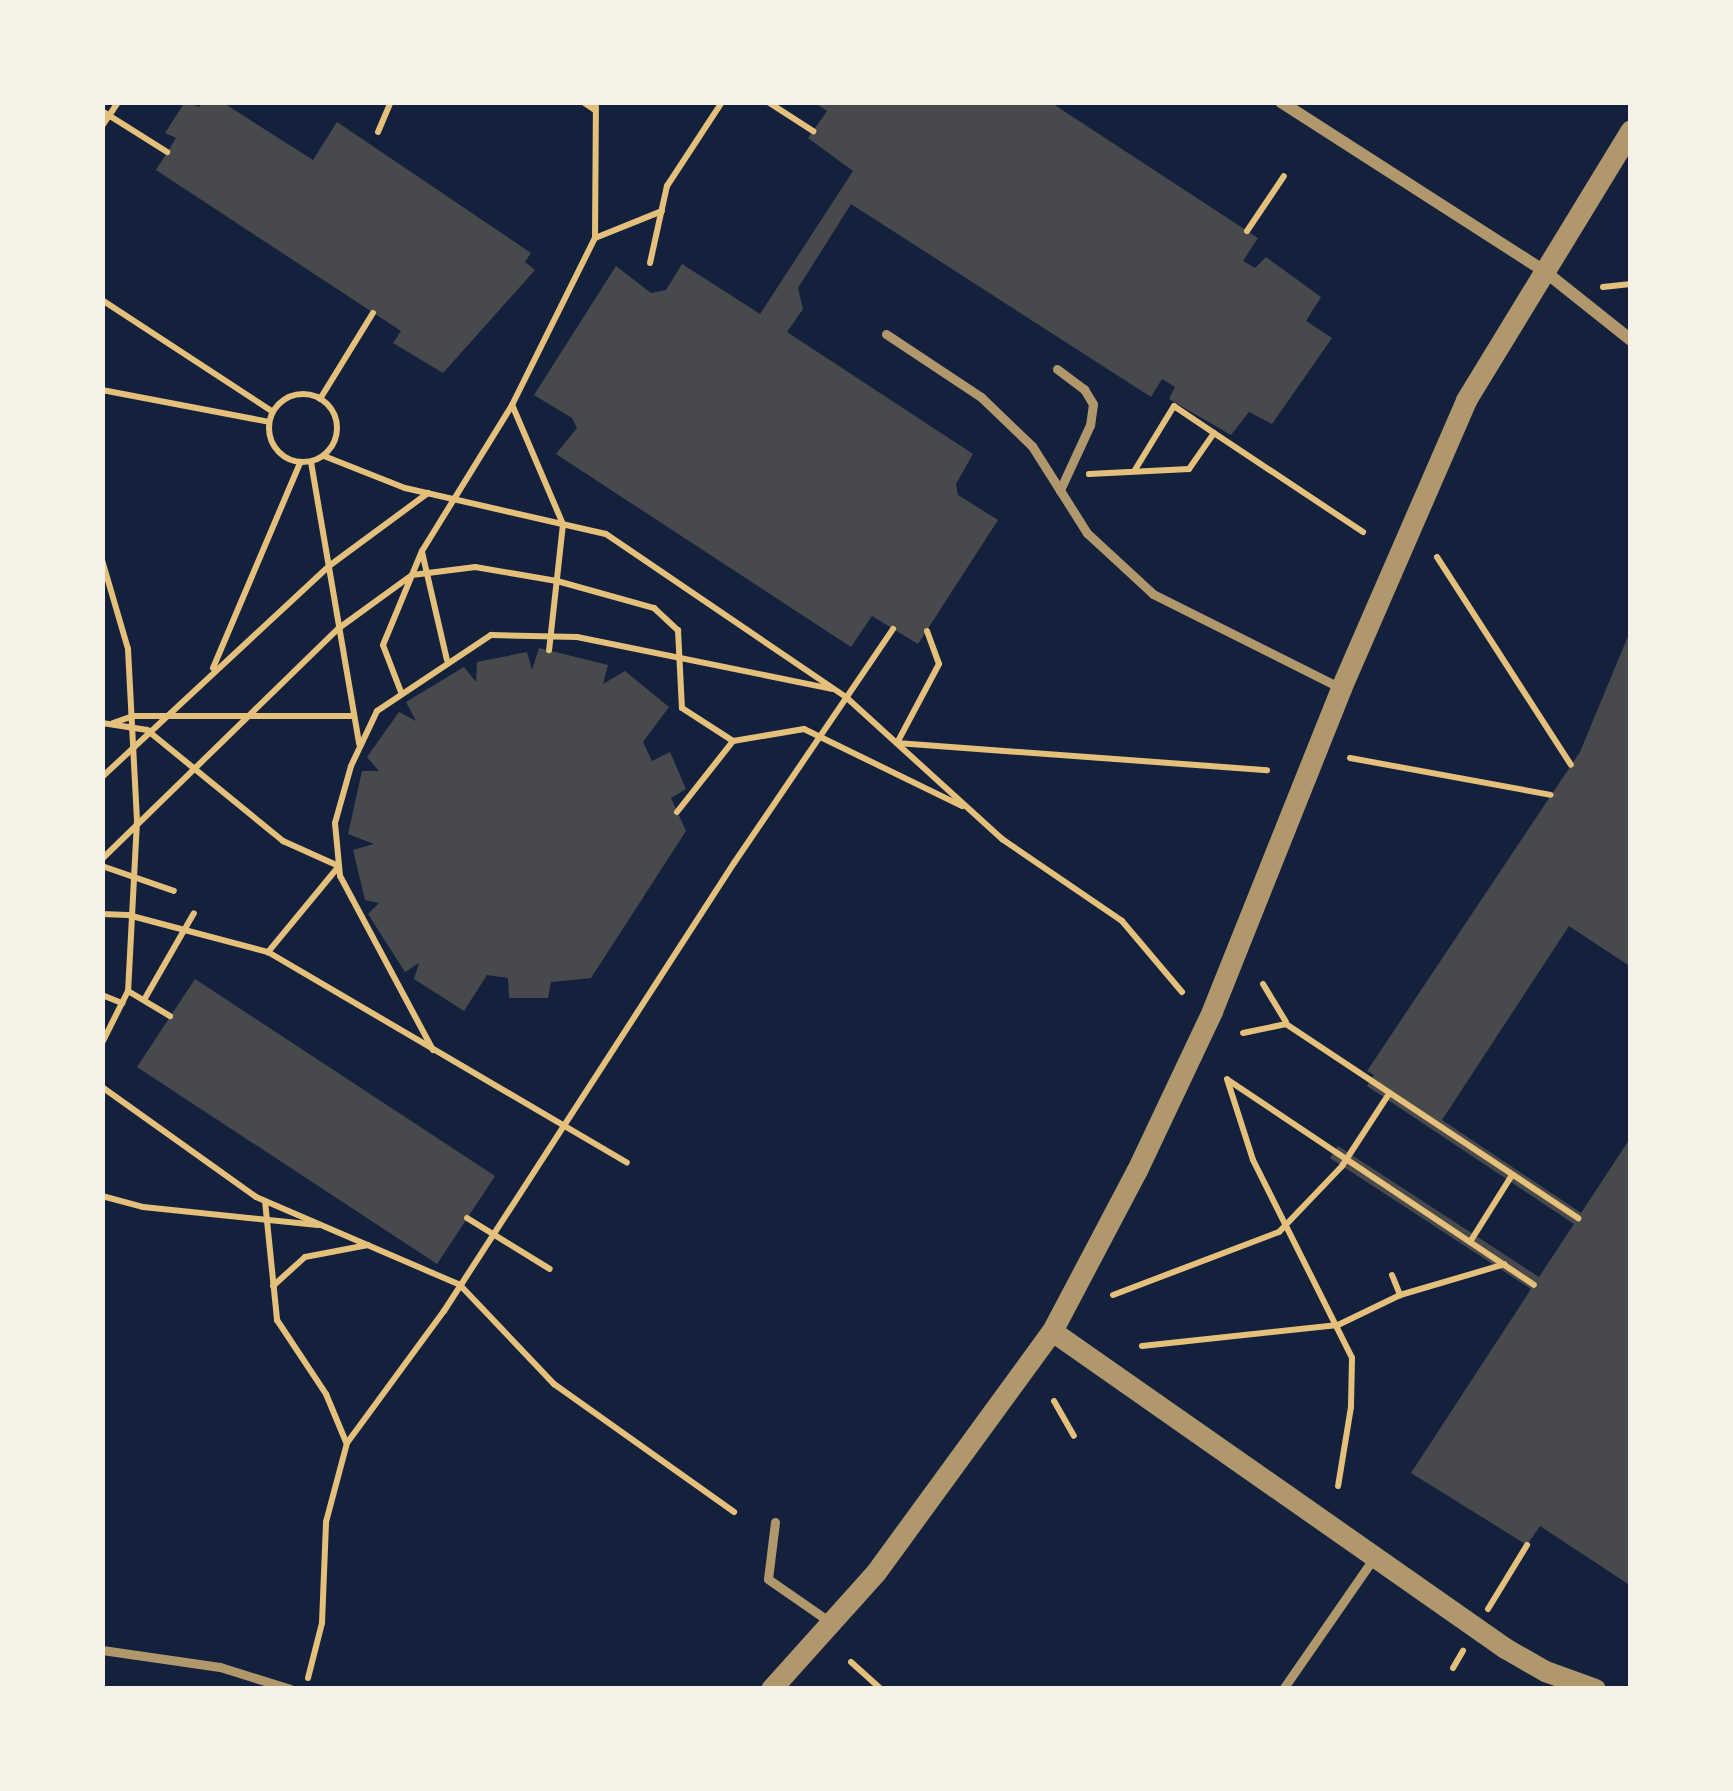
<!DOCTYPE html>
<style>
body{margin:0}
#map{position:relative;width:1733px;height:1791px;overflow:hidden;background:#14213d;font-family:Inter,sans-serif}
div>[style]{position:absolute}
.building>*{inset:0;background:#48494c}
.path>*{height:6px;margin:-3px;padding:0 3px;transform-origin:3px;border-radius:3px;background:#e5c07b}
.path>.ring{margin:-3px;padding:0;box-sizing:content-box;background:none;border:6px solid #e5c07b;border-radius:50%}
.service>*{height:9px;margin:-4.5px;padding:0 4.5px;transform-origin:4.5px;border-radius:4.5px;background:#b1986c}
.minor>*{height:12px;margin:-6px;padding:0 6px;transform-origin:6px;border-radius:6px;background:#b1986c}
.tertiary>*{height:21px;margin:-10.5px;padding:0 10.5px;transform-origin:10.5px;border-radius:10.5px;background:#b1986c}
span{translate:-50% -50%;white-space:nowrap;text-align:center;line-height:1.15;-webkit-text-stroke:10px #f6f1e7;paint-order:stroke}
.frame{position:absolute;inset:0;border:105px solid #f6f1e7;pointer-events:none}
</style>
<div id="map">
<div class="building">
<i style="clip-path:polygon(185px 102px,199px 107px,202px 102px,222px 102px,313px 160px,337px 122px,531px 253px,525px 262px,535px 270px,443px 373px,393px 343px,401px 331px,156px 170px,176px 138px,165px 133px)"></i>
<i style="clip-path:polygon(814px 102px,1050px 102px,1258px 238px,1243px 261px,1255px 268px,1266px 257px,1321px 297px,1306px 321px,1332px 338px,1272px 424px,1249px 412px,1231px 435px,1169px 399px,1175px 387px,1162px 379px,1151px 397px,851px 204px,798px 288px,803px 309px,787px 332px,973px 454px,956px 484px,958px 495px,998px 520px,918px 644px,872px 616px,851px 647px,556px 454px,577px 428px,572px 418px,534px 395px,616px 266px,651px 293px,666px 290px,682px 264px,760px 314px,853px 171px,808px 138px,827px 111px)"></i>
<i style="clip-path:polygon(1631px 629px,1631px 967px,1569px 926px,1442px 1120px,1581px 1213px,1631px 1137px,1631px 1586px,1540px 1526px,1527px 1545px,1411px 1473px,1531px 1289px,1330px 1158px,1338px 1146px,1539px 1277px,1574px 1224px,1367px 1086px,1374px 1075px,1367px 1071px,1580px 752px)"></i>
<i style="clip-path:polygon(539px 648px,608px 665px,603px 684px,625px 671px,669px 707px,643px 742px,652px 761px,670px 752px,686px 789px,671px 798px,686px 831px,591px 978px,551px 982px,548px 998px,509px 998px,508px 978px,487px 975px,464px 1011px,414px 979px,419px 963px,405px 972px,368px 914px,379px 903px,365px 900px,353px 850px,374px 844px,348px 834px,362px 771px,379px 771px,367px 757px,399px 712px,416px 721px,406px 702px,464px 667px,476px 682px,477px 662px,527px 652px,532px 670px)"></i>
<i style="clip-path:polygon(195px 979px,495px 1176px,437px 1264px,137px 1067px)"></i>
</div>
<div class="path">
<i style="left:583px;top:102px;width:14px;rotate:34deg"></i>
<i style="left:768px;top:102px;width:54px;rotate:32.8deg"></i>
<i style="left:102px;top:111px;width:77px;rotate:32.2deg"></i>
<i style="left:102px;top:126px;width:29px;rotate:-56deg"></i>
<i style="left:378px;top:132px;width:33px;rotate:-67deg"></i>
<i style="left:1247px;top:231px;width:66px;rotate:-56.1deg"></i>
<i style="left:595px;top:238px;width:136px;rotate:-89.6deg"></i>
<i style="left:650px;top:263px;width:79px;rotate:-77.6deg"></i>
<i style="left:667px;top:186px;width:100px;rotate:-56.8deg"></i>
<i style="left:1603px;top:287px;width:28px;rotate:-6deg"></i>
<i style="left:102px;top:300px;width:204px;rotate:33.2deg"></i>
<i style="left:102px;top:390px;width:170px;rotate:10.8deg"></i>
<i class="ring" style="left:269px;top:394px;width:62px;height:62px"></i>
<i style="left:320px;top:399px;width:101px;rotate:-58.4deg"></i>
<i style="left:513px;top:407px;width:127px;rotate:66.9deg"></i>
<i style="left:563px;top:524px;width:127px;rotate:96.3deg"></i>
<i style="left:1214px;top:433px;width:179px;rotate:33.6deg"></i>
<i style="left:324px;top:456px;width:87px;rotate:21.6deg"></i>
<i style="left:405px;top:488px;width:206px;rotate:12.9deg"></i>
<i style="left:606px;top:534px;width:292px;rotate:34.2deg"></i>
<i style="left:847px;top:698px;width:210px;rotate:42.3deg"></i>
<i style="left:1002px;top:839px;width:145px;rotate:34.3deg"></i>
<i style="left:1122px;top:921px;width:93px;rotate:49.8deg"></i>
<i style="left:311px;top:462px;width:286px;rotate:80.3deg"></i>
<i style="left:1089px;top:474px;width:100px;rotate:-2.9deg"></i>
<i style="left:1189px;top:469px;width:44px;rotate:-55.2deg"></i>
<i style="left:1214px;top:433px;width:48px;rotate:-146deg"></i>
<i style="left:1174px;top:406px;width:75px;rotate:121.4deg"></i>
<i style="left:422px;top:552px;width:111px;rotate:77deg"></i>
<i style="left:1437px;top:557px;width:247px;rotate:57.2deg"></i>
<i style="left:102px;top:560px;width:93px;rotate:73.7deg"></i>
<i style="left:128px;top:649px;width:172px;rotate:87deg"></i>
<i style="left:137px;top:821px;width:170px;rotate:93deg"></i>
<i style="left:128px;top:991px;width:58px;rotate:116.6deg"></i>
<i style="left:927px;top:631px;width:35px;rotate:70deg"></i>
<i style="left:939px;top:664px;width:89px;rotate:118deg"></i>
<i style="left:897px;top:743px;width:371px;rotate:4.2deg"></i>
<i style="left:213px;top:668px;width:223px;rotate:-67deg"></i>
<i style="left:401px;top:692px;width:50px;rotate:-111deg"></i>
<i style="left:383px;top:645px;width:102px;rotate:-67.5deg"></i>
<i style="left:422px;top:551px;width:172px;rotate:-58.3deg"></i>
<i style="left:512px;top:405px;width:186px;rotate:-63.6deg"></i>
<i style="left:595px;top:238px;width:72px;rotate:-21.9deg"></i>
<i style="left:102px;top:723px;width:46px;rotate:8.8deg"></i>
<i style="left:147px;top:730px;width:176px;rotate:39.2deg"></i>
<i style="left:283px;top:841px;width:61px;rotate:24.1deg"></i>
<i style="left:339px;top:866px;width:112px;rotate:129.5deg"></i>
<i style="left:113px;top:723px;width:21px;rotate:-19deg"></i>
<i style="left:133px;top:716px;width:221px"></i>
<i style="left:1350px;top:758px;width:204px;rotate:10.4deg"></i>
<i style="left:102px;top:777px;width:310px;rotate:-42.9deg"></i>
<i style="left:329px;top:566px;width:123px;rotate:-36.4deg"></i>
<i style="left:677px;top:812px;width:90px;rotate:-51.7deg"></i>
<i style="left:733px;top:741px;width:72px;rotate:-9.6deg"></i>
<i style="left:804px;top:729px;width:176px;rotate:26deg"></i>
<i style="left:102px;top:859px;width:331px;rotate:-44.3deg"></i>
<i style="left:339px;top:628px;width:90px;rotate:-36deg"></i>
<i style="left:412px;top:575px;width:64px;rotate:-7.2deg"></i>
<i style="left:475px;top:567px;width:83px;rotate:9.7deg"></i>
<i style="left:557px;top:581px;width:101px;rotate:15.6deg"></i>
<i style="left:654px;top:608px;width:33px;rotate:43deg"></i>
<i style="left:678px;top:630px;width:78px;rotate:87.1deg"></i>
<i style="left:682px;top:708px;width:61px;rotate:32.9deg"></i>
<i style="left:102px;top:866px;width:76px;rotate:19.1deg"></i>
<i style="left:102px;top:914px;width:26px;rotate:2deg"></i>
<i style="left:128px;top:915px;width:145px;rotate:14.8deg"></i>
<i style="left:268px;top:952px;width:416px;rotate:30.4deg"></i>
<i style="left:1263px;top:984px;width:44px;rotate:58.8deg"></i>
<i style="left:128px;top:991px;width:49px;rotate:30.8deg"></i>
<i style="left:102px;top:995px;width:22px;rotate:22deg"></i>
<i style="left:144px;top:1000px;width:100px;rotate:-60.1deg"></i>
<i style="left:1243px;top:1033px;width:44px;rotate:-11.8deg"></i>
<i style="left:1286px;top:1024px;width:351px;rotate:33.6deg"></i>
<i style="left:433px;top:1050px;width:197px;rotate:-118.1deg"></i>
<i style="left:340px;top:876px;width:53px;rotate:-95.4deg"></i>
<i style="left:335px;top:823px;width:59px;rotate:-74.3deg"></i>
<i style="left:351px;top:766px;width:61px;rotate:-64.7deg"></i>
<i style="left:377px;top:711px;width:137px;rotate:-33.7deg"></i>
<i style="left:491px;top:635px;width:86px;rotate:1.3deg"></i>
<i style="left:577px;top:637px;width:260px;rotate:11.5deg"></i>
<i style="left:1227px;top:1079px;width:85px;rotate:72.2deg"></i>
<i style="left:1253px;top:1160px;width:221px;rotate:63.4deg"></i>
<i style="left:1352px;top:1358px;width:49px;rotate:91.2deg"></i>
<i style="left:1351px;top:1407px;width:80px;rotate:99.3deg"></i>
<i style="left:1228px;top:1080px;width:368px;rotate:33.8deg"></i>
<i style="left:102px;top:1087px;width:189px;rotate:35.5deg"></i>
<i style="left:256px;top:1197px;width:222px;rotate:23.3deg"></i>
<i style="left:460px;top:1285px;width:137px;rotate:46.5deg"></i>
<i style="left:554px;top:1384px;width:221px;rotate:35.4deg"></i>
<i style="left:102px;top:1196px;width:42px;rotate:15deg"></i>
<i style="left:143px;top:1207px;width:176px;rotate:5.9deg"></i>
<i style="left:265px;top:1201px;width:120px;rotate:84.2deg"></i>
<i style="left:277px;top:1320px;width:89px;rotate:56.5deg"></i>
<i style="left:326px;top:1394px;width:52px;rotate:67.4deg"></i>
<i style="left:467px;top:1218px;width:97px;rotate:31.6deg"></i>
<i style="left:1470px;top:1242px;width:79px;rotate:-57.9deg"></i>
<i style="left:1392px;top:1275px;width:22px;rotate:68deg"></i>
<i style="left:273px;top:1286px;width:43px;rotate:-42.2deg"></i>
<i style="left:305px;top:1257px;width:64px;rotate:-10.8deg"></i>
<i style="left:1113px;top:1295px;width:178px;rotate:-20.8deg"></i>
<i style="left:1279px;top:1232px;width:91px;rotate:-46.3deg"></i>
<i style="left:1342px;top:1166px;width:86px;rotate:-56.9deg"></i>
<i style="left:1142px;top:1346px;width:197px;rotate:-6.1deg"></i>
<i style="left:1338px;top:1325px;width:69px;rotate:-25.8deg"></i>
<i style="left:1400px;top:1295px;width:109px;rotate:-16.4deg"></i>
<i style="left:1054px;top:1401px;width:40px;rotate:60.3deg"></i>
<i style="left:1488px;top:1609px;width:75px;rotate:-58.6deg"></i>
<i style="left:851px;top:1662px;width:40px;rotate:42deg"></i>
<i style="left:1453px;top:1668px;width:20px;rotate:-60deg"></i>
<i style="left:308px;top:1678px;width:57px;rotate:-75.7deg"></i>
<i style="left:322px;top:1623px;width:101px;rotate:-87.7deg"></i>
<i style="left:326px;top:1522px;width:82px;rotate:-75.1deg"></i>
<i style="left:347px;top:1443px;width:164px;rotate:-53.7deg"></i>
<i style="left:444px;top:1311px;width:534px;rotate:-57.08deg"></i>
<i style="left:734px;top:863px;width:283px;rotate:-55.8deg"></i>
</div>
<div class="service">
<i style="left:886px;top:334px;width:114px;rotate:33.6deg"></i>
<i style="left:981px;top:397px;width:71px;rotate:43.9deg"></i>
<i style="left:1032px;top:446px;width:103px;rotate:57.7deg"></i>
<i style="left:1087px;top:533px;width:90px;rotate:42.7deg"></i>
<i style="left:1153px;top:594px;width:210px;rotate:26.6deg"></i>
<i style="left:1057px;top:369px;width:34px;rotate:37deg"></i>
<i style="left:1084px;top:389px;width:17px;rotate:59deg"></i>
<i style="left:1093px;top:404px;width:21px;rotate:98deg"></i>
<i style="left:1090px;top:425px;width:72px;rotate:114.8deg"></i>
<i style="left:775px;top:1522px;width:57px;rotate:97deg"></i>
<i style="left:768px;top:1579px;width:75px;rotate:34.7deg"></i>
<i style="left:102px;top:1650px;width:119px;rotate:8.2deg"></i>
<i style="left:220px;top:1667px;width:73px;rotate:17.4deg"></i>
<i style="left:1283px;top:1689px;width:158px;rotate:-55.3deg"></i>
</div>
<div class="minor">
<i style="left:1281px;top:102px;width:311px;rotate:32.7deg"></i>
<i style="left:1543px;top:270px;width:112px;rotate:38.5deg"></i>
</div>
<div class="tertiary">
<i style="left:1052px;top:1331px;width:553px;rotate:34.98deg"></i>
<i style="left:1505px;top:1648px;width:46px;rotate:29.9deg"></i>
<i style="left:1545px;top:1671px;width:53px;rotate:19.8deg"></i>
<i style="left:771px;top:1689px;width:157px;rotate:-48.1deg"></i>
<i style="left:876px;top:1572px;width:298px;rotate:-53.9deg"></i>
<i style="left:1052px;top:1331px;width:182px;rotate:-62.2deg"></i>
<i style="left:1137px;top:1170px;width:176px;rotate:-64.7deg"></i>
<i style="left:1212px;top:1011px;width:348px;rotate:-68.2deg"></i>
<i style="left:1341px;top:688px;width:314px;rotate:-66.5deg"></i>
<i style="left:1466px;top:400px;width:316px;rotate:-58.6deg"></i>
</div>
<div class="frame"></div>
</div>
